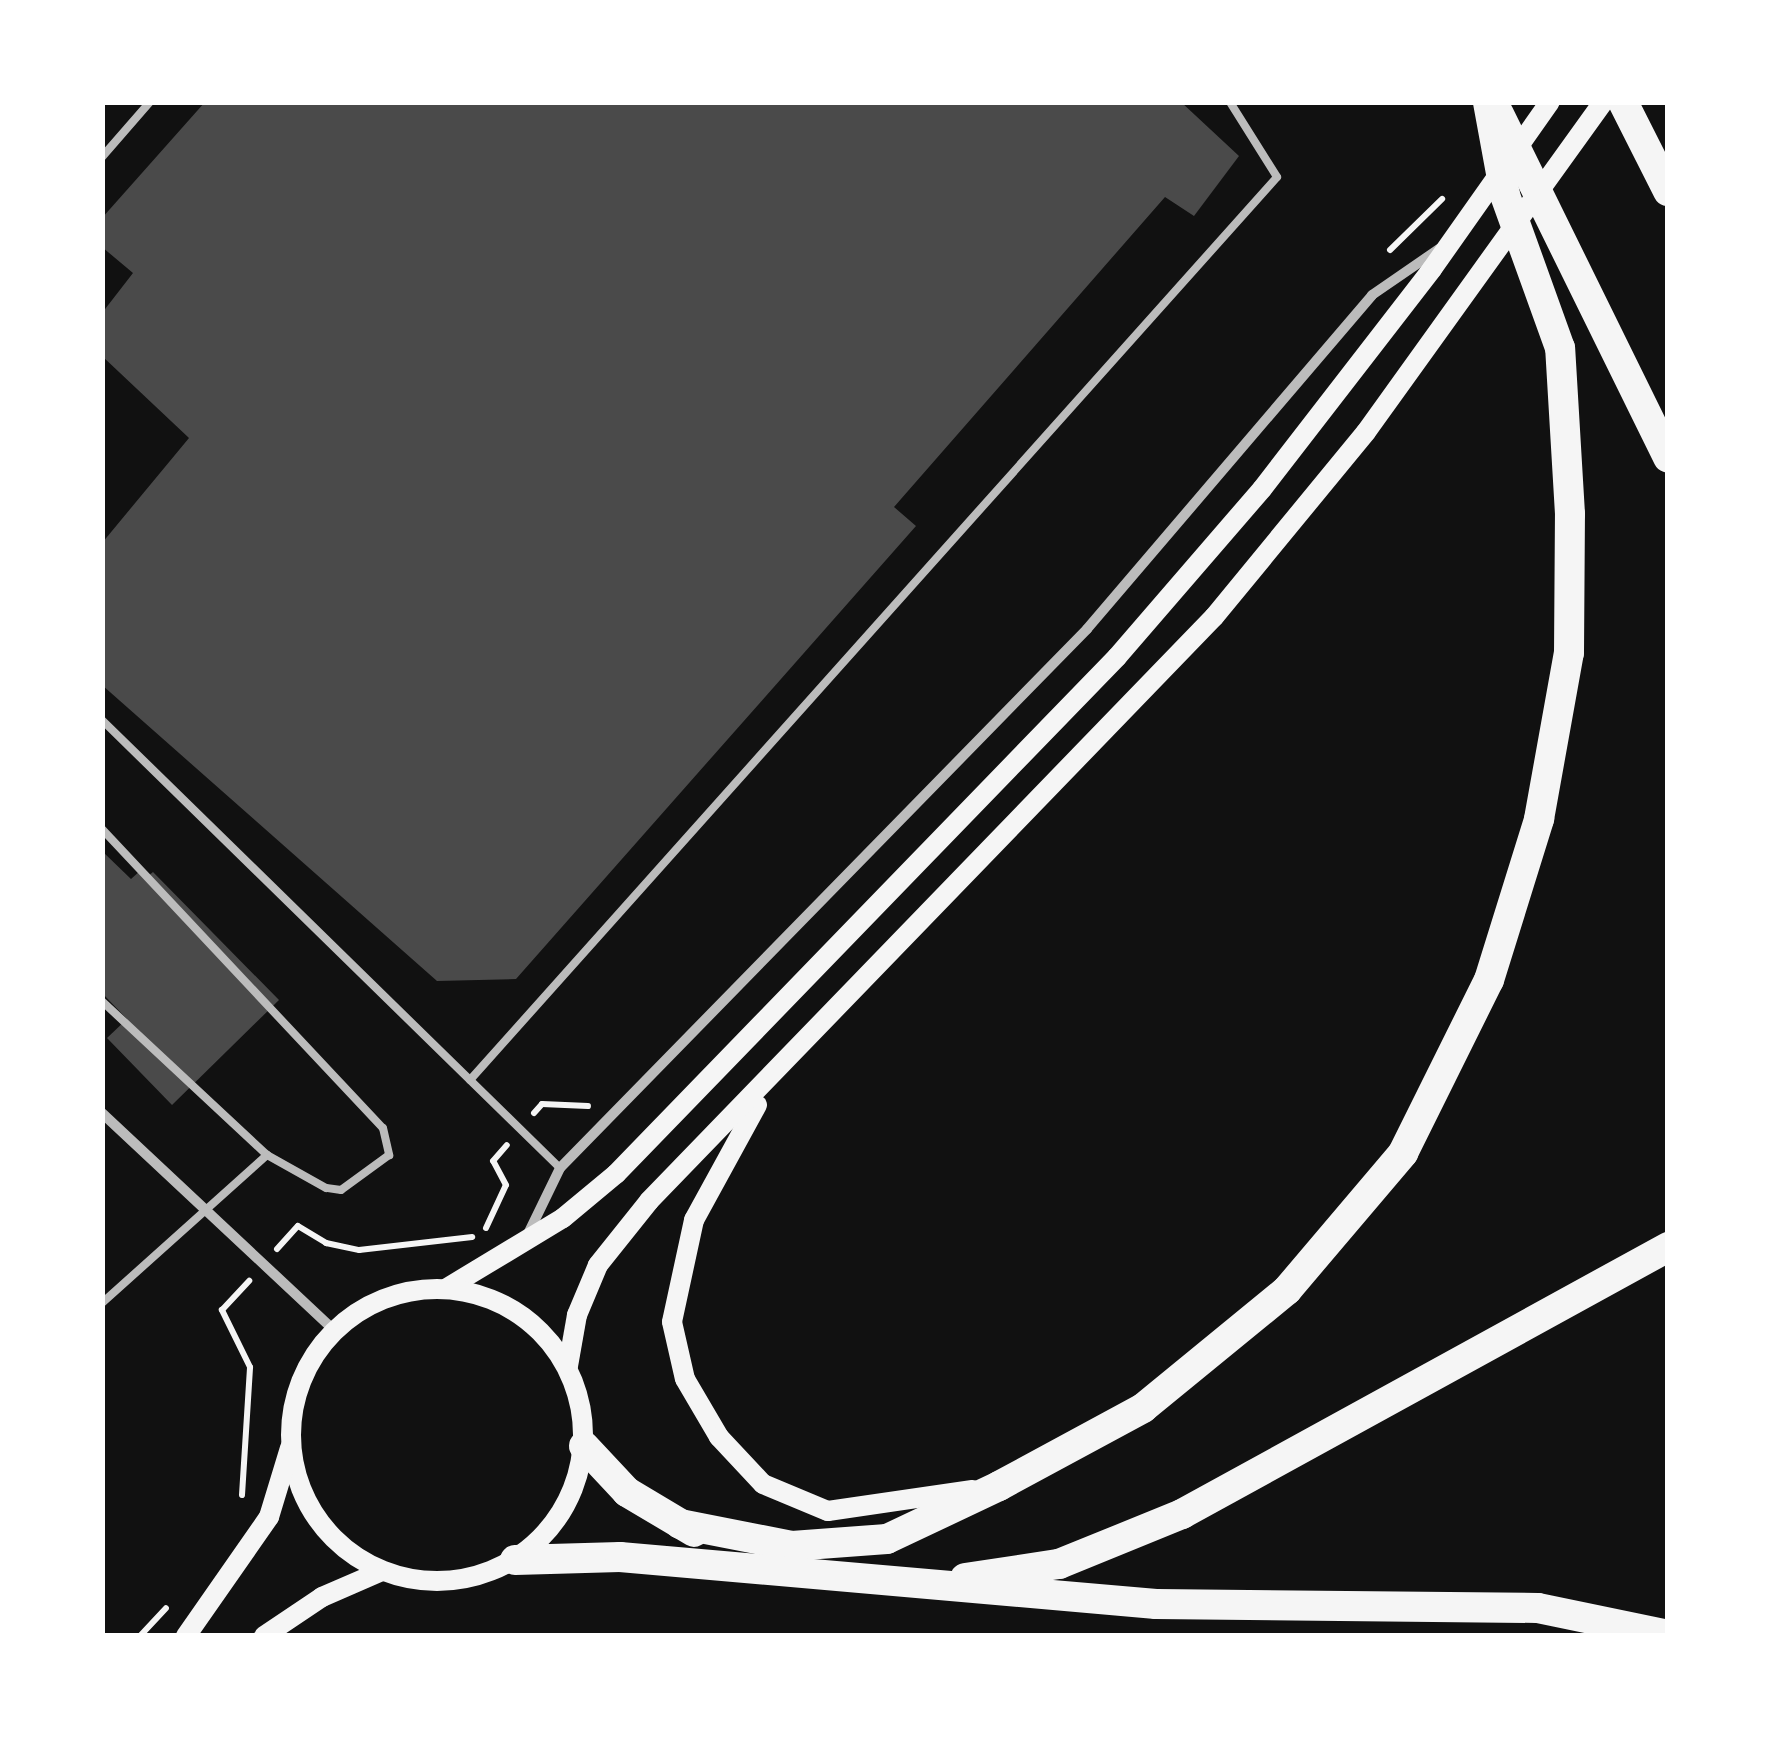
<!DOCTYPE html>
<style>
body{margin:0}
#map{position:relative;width:1770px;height:1738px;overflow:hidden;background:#111;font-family:"Titillium Web",sans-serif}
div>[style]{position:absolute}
.building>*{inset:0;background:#4a4a4a}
.path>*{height:6px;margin:-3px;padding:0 3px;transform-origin:3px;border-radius:3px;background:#f5f5f5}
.service>*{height:8px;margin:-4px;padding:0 4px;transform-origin:4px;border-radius:4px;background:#bcbcbc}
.minor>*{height:10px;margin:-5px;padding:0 5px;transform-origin:5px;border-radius:5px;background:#bcbcbc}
.secondary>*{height:20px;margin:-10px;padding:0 10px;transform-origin:10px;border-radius:10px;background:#f5f5f5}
.secondary>.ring{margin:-10px;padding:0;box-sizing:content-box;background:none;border:20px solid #f5f5f5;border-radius:50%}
.motorway>*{height:30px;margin:-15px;padding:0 15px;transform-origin:15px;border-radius:15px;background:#f5f5f5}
span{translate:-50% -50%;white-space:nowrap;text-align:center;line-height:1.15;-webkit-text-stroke:10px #fff;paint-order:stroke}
.frame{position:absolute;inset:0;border:105px solid #fff;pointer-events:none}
</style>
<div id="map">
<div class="building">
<i style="clip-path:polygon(205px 102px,1181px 102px,1239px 156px,1194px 216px,1165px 197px,894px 507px,916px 526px,516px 979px,437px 981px,102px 685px,102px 543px,189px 438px,102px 356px,102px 313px,133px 273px,102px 247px,102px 218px)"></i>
<i style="clip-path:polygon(102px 851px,131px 879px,141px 870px,148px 876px,153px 872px,279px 1000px,172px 1105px,107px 1038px,127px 1019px,102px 993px)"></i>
</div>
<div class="path">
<i style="left:1390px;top:250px;width:73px;rotate:-44.4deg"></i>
<i style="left:534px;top:1113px;width:12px;rotate:-48deg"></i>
<i style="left:542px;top:1104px;width:46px;rotate:2.5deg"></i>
<i style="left:486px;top:1228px;width:47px;rotate:-65.1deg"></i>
<i style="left:506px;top:1185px;width:27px;rotate:-118deg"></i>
<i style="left:493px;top:1161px;width:21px;rotate:-49deg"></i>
<i style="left:277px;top:1249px;width:31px;rotate:-48deg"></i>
<i style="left:298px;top:1226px;width:33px;rotate:31deg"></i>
<i style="left:326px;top:1243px;width:34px;rotate:12deg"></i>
<i style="left:359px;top:1250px;width:114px;rotate:-6.6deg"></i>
<i style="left:242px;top:1495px;width:128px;rotate:-86.4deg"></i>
<i style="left:250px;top:1367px;width:64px;rotate:-116.2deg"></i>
<i style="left:222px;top:1310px;width:40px;rotate:-47deg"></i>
<i style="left:140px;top:1636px;width:38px;rotate:-47deg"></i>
</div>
<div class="service">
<i style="left:102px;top:157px;width:73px;rotate:-48.9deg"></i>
<i style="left:102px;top:720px;width:641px;rotate:44.37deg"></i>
<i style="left:102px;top:829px;width:410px;rotate:46.8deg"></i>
<i style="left:383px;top:1128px;width:28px;rotate:77deg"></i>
<i style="left:389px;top:1155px;width:59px;rotate:143.9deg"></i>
<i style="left:341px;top:1190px;width:15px;rotate:-172deg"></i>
<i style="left:326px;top:1188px;width:68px;rotate:-150.8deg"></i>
<i style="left:267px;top:1155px;width:226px;rotate:-137deg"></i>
<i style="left:470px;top:1080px;width:1211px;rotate:-48.21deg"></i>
<i style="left:1277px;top:177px;width:89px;rotate:-122.1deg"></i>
<i style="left:102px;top:1303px;width:222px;rotate:-41.9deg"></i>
</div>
<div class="minor">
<i style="left:102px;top:1113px;width:318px;rotate:43.1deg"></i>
<i style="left:528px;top:1234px;width:73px;rotate:-64.1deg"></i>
<i style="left:560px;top:1168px;width:754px;rotate:-45.64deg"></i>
<i style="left:1087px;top:629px;width:439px;rotate:-49.5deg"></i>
<i style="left:1372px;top:295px;width:81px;rotate:-34.5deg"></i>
</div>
<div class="secondary">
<i style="left:757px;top:1105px;width:131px;rotate:118.7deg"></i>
<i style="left:694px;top:1220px;width:104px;rotate:102.2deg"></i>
<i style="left:672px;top:1322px;width:58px;rotate:77.2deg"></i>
<i style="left:685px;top:1379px;width:67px;rotate:59.6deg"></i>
<i style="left:719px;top:1437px;width:64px;rotate:46.9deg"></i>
<i style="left:763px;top:1484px;width:70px;rotate:22.6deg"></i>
<i style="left:828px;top:1511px;width:146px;rotate:-8.3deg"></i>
<i style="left:447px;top:1288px;width:135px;rotate:-31.1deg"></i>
<i style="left:563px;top:1218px;width:69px;rotate:-39.7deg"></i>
<i style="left:616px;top:1174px;width:720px;rotate:-45.9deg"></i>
<i style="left:1117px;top:657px;width:222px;rotate:-49.2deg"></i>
<i style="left:1262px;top:489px;width:278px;rotate:-52.3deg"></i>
<i style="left:1432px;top:269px;width:204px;rotate:-54.8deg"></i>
<i class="ring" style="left:291px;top:1289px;width:272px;height:272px"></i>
<i style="left:568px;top:1366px;width:52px;rotate:-80deg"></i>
<i style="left:577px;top:1315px;width:54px;rotate:-67.2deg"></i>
<i style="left:598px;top:1265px;width:82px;rotate:-51.4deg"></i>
<i style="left:649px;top:1201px;width:813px;rotate:-45.95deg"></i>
<i style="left:1214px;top:617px;width:239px;rotate:-50.6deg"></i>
<i style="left:1366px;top:432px;width:406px;rotate:-54.3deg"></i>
<i style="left:186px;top:1636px;width:145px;rotate:-55.1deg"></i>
<i style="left:269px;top:1517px;width:72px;rotate:-73.1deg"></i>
<i style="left:264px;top:1636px;width:70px;rotate:-33.9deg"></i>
<i style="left:322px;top:1597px;width:65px;rotate:-23.4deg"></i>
</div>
<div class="motorway">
<i style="left:1623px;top:102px;width:100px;rotate:63.2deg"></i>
<i style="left:1499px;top:114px;width:383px;rotate:63.8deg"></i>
<i style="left:584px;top:1446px;width:63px;rotate:46.9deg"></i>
<i style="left:627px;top:1492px;width:78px;rotate:30.8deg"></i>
<i style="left:680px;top:1524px;width:114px;rotate:11.1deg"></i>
<i style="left:792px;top:1546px;width:95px;rotate:-4.2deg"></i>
<i style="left:887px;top:1539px;width:124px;rotate:-25.3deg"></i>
<i style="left:999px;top:1486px;width:164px;rotate:-28.4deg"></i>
<i style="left:1143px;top:1408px;width:186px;rotate:-39.3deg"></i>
<i style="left:1287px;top:1290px;width:180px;rotate:-49.7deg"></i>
<i style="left:1403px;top:1153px;width:193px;rotate:-63.6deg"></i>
<i style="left:1489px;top:980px;width:169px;rotate:-72.7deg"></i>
<i style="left:1539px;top:819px;width:169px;rotate:-79.8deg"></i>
<i style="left:1569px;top:653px;width:139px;rotate:-89.6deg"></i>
<i style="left:1570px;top:514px;width:166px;rotate:-93.4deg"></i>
<i style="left:1560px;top:348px;width:163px;rotate:-109.8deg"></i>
<i style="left:1505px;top:195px;width:95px;rotate:-100.4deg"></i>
<i style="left:515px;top:1560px;width:105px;rotate:-1.6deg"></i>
<i style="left:620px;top:1557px;width:538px;rotate:5.01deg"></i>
<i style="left:1156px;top:1604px;width:382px;rotate:0.6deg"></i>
<i style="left:1538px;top:1608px;width:133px;rotate:11.7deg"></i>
<i style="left:965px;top:1578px;width:95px;rotate:-8.5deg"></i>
<i style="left:1059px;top:1564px;width:133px;rotate:-22.1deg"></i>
<i style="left:1182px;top:1514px;width:555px;rotate:-28.78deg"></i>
</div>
<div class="frame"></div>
</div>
